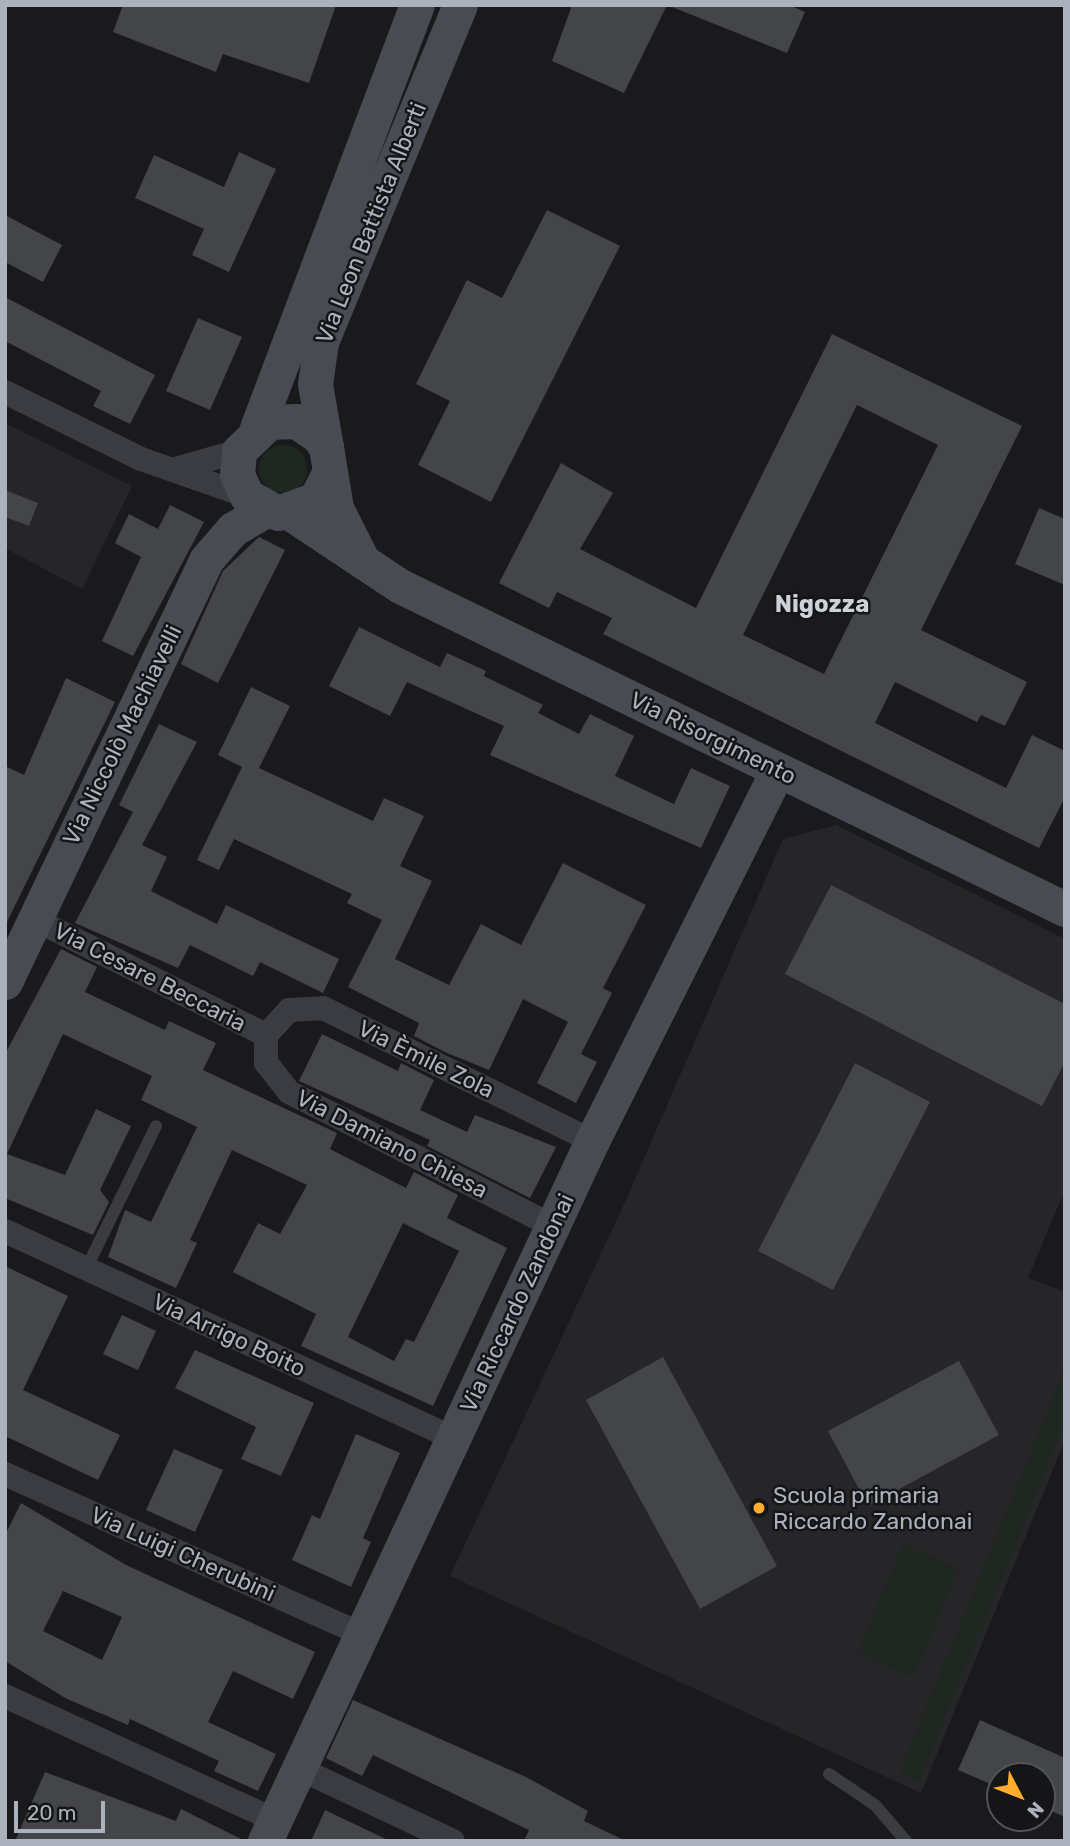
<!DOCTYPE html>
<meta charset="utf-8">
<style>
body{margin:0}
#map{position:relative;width:1070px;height:1846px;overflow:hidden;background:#1a1a1c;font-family:Rubik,sans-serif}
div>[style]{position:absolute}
.built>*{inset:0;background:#262629}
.green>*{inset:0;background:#1f2820}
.round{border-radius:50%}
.building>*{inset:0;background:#444549}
.lane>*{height:12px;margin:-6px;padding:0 6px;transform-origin:6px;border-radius:6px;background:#3a3c42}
.street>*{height:24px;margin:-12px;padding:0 12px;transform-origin:12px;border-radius:12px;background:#3a3c42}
.secondary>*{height:35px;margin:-17.5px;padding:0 17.5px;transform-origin:17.5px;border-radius:17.5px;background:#484b52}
.dots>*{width:19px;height:19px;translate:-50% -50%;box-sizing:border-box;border:4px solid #151517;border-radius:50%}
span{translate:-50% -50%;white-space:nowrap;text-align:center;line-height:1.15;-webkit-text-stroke:5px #151517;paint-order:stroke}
.street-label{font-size:23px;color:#abb2bd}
.poi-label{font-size:23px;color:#abb2bd}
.left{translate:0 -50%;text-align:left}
.neighbourhood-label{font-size:24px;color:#cdd1d8;font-weight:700}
.frame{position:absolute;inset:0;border:7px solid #abb2bd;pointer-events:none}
.north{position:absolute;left:986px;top:1762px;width:70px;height:70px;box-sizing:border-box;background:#151517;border:2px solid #515459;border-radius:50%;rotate:132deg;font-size:19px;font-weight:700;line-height:28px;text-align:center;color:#abb2bd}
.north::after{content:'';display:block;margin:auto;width:24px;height:32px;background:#ffac2f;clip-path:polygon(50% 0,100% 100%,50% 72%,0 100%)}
.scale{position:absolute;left:14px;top:1801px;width:91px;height:32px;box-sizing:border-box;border:4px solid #abb2bd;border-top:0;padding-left:9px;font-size:21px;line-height:24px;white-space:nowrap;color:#abb2bd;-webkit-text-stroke:5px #151517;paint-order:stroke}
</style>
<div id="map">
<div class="built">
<i style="clip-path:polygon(5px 423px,132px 486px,82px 589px,5px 548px)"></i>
<i style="clip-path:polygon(836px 825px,1065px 939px,1065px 1190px,1028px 1278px,1065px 1292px,1065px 1440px,921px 1793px,450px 1576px,621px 1211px,783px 839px)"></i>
</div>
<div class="green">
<i class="round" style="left:259px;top:445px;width:48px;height:48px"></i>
<i style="clip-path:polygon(1065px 1368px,1065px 1423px,919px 1781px,899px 1773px)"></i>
<i style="clip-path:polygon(903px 1544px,959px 1568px,913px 1677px,857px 1653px)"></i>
</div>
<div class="building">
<i style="clip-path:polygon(123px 5px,336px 5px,309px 83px,223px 54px,216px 72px,113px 32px)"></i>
<i style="clip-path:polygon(572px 5px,789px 5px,805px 12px,787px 53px,667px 5px,624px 93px,552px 61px)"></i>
<i style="clip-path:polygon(239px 152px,276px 169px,229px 272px,192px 255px,204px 229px,135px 198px,154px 155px,224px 187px)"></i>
<i style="clip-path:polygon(547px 210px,620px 246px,491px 502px,418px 465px,450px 401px,416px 384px,467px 280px,502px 298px)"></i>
<i style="clip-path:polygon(5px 215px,62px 245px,43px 282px,5px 262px)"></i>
<i style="clip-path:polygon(5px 297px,155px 375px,130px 424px,93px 406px,101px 391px,5px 341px)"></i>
<i style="clip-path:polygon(198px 318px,242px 337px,210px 410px,166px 391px)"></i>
<i style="clip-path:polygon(evenodd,832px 334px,1022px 426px,921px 630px,1027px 682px,1005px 726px,981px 715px,977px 722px,895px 682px,875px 723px,1006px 788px,1032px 735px,1065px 751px,1065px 797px,1039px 848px,603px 634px,612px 618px,557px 592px,549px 608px,499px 583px,561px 463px,613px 493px,580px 549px,696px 608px,832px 334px,857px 405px,938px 445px,824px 674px,743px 635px,857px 405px)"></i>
<i style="clip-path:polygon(5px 490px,38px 503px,29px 526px,5px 517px)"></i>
<i style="clip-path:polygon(170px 505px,204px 522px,133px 656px,102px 641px,141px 557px,115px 543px,129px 514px,158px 529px)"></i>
<i style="clip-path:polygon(1039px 508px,1065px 519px,1065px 585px,1015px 564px)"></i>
<i style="clip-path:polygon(259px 537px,285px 550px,218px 683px,181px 664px,223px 571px)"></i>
<i style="clip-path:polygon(359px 627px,440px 667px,447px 653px,486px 671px,484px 676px,543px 705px,538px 713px,579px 734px,590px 714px,634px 736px,615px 776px,674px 804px,691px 768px,730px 786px,701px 848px,490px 755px,504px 726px,407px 682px,390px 716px,329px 686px)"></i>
<i style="clip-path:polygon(66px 678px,115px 702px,5px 926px,5px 766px,24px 775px)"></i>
<i style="clip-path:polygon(251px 687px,290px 706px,259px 768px,373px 821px,384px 798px,424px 816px,400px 866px,432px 881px,395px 959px,449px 985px,481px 924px,521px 945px,563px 863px,646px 905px,603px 988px,612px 993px,581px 1054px,597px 1062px,576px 1103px,537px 1083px,568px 1022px,523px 999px,489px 1070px,447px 1053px,414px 1036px,419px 1023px,348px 987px,382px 920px,347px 903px,352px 894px,234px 839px,219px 870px,197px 860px,242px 767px,218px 755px)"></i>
<i style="clip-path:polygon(159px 724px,197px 742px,142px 845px,167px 857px,151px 891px,217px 924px,226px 905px,339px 959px,323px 993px,260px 962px,253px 976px,190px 945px,178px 968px,75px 923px,133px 812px,119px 805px)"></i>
<i style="clip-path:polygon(831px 885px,1065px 1004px,1065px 1062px,1042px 1106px,785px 974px)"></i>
<i style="clip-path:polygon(evenodd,61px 949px,97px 967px,85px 992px,165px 1030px,169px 1021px,216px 1043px,203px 1070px,337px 1133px,330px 1149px,406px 1188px,414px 1172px,458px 1195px,447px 1218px,507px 1248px,433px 1406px,301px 1346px,316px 1314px,233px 1272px,258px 1223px,280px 1234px,307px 1185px,232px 1150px,190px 1240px,197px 1243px,176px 1288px,108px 1257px,125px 1210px,151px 1222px,197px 1127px,141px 1100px,152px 1076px,63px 1034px,7px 1154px,65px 1175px,96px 1109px,131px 1126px,100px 1190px,109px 1202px,93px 1235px,5px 1198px,5px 1054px,61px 949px,403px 1223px,459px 1251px,414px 1342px,406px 1339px,394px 1361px,348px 1337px,403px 1223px)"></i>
<i style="clip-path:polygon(322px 1034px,398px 1071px,401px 1063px,434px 1080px,420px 1110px,467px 1132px,475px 1115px,556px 1147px,530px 1198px,427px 1146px,430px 1140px,299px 1081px)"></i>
<i style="clip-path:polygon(855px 1063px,930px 1102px,833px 1290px,758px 1251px)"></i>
<i style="clip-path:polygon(5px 1266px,68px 1296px,23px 1390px,120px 1435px,98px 1480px,5px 1436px)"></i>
<i style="clip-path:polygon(122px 1315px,156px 1331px,138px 1370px,103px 1354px)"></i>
<i style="clip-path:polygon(195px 1350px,314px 1403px,281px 1476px,241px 1459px,256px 1427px,175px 1388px)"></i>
<i style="clip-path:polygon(663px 1357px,777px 1566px,700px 1609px,586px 1400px)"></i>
<i style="clip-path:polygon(959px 1361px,999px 1435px,868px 1506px,828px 1431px)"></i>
<i style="clip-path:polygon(356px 1434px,400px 1453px,363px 1538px,371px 1542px,351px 1587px,292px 1560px,312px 1515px,320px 1519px)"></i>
<i style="clip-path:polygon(174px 1449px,223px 1470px,195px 1532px,146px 1510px)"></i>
<i style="clip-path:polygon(evenodd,21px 1503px,126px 1565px,315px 1652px,293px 1699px,233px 1671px,208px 1722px,276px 1754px,258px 1791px,214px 1771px,219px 1761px,130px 1719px,128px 1725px,67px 1699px,5px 1661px,5px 1535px,21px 1503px,63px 1591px,122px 1617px,102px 1660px,43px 1631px,63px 1591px)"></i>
<i style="clip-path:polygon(353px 1700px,526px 1777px,588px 1811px,584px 1821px,626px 1841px,524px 1841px,529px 1830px,373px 1755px,362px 1776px,326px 1758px)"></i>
<i style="clip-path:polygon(980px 1720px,1065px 1758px,1065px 1817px,1042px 1807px,1042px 1776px,1000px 1776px,1000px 1788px,958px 1770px)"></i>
<i style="clip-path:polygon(45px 1772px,176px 1821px,181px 1809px,245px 1841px,15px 1841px)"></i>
<i style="clip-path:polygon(325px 1810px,390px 1841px,311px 1841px)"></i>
</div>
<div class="lane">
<i style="left:86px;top:1269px;width:159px;rotate:-63.9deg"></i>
<i style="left:829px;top:1774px;width:55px;rotate:34deg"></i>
<i style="left:875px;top:1805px;width:48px;rotate:49.3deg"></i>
</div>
<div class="street">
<i style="left:5px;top:392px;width:152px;rotate:26.2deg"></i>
<i style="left:141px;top:459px;width:112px;rotate:19.2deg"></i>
<i style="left:175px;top:469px;width:66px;rotate:-15.7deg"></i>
<i style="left:34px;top:919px;width:259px;rotate:26.6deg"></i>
<i style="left:553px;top:1226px;width:296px;rotate:-153.1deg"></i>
<i style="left:289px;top:1092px;width:37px;rotate:-128deg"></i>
<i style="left:266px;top:1063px;width:28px;rotate:-90deg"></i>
<i style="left:266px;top:1035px;width:34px;rotate:-47deg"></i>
<i style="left:289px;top:1010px;width:34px;rotate:-3deg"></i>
<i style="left:323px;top:1008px;width:300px;rotate:26.3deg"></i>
<i style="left:5px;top:1231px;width:494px;rotate:24.8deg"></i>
<i style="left:5px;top:1474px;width:390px;rotate:24.2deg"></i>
<i style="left:5px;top:1696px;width:296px;rotate:24.7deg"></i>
<i style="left:298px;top:1768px;width:171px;rotate:25.2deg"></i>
</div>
<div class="secondary">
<i style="left:257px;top:428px;width:452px;rotate:-69.3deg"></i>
<i style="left:326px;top:447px;width:64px;rotate:-99.9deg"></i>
<i style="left:315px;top:384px;width:42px;rotate:-81.9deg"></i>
<i style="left:321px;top:342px;width:365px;rotate:-67.6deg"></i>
<i style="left:329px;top:473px;width:29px;rotate:117deg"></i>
<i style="left:316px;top:499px;width:40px;rotate:159.8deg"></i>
<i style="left:278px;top:513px;width:35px;rotate:-151deg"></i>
<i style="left:247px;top:496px;width:23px;rotate:-115deg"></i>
<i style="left:237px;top:475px;width:24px;rotate:-85deg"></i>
<i style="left:239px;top:451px;width:42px;rotate:-44deg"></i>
<i style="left:269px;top:422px;width:27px;rotate:-2deg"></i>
<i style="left:296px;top:421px;width:27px;rotate:34deg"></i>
<i style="left:318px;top:436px;width:14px;rotate:54deg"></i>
<i style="left:326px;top:447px;width:62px;rotate:80.7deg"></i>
<i style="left:336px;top:508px;width:58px;rotate:63.4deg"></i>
<i style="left:290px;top:513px;width:132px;rotate:33.6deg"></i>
<i style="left:400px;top:586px;width:739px;rotate:25.91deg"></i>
<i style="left:5px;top:982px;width:467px;rotate:-64.5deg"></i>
<i style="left:206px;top:560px;width:41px;rotate:-48.9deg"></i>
<i style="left:233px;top:529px;width:38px;rotate:-30deg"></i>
<i style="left:265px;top:1841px;width:773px;rotate:-64.96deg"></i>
<i style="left:592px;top:1141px;width:415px;rotate:-63.4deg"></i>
</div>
<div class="dots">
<i style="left:759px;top:1508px;background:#ffac2f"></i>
</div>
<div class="street-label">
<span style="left:371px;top:223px;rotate:-68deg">Via Leon Battista Alberti</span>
<span style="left:122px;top:735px;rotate:-64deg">Via Niccolò Machiavelli</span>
<span style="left:713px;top:738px;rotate:26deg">Via Risorgimento</span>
<span style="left:150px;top:977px;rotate:27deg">Via Cesare Beccaria</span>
<span style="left:426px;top:1059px;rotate:26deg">Via Èmile Zola</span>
<span style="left:392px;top:1144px;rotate:27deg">Via Damiano Chiesa</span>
<span style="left:517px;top:1303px;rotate:-65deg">Via Riccardo Zandonai</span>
<span style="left:229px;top:1335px;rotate:25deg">Via Arrigo Boito</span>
<span style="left:183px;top:1554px;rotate:24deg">Via Luigi Cherubini</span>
</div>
<div class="poi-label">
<span class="left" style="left:773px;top:1508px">Scuola primaria<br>Riccardo Zandonai</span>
</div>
<div class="neighbourhood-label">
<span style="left:822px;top:605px">Nigozza</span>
</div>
<div class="frame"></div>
<div class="north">N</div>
<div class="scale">20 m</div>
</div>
